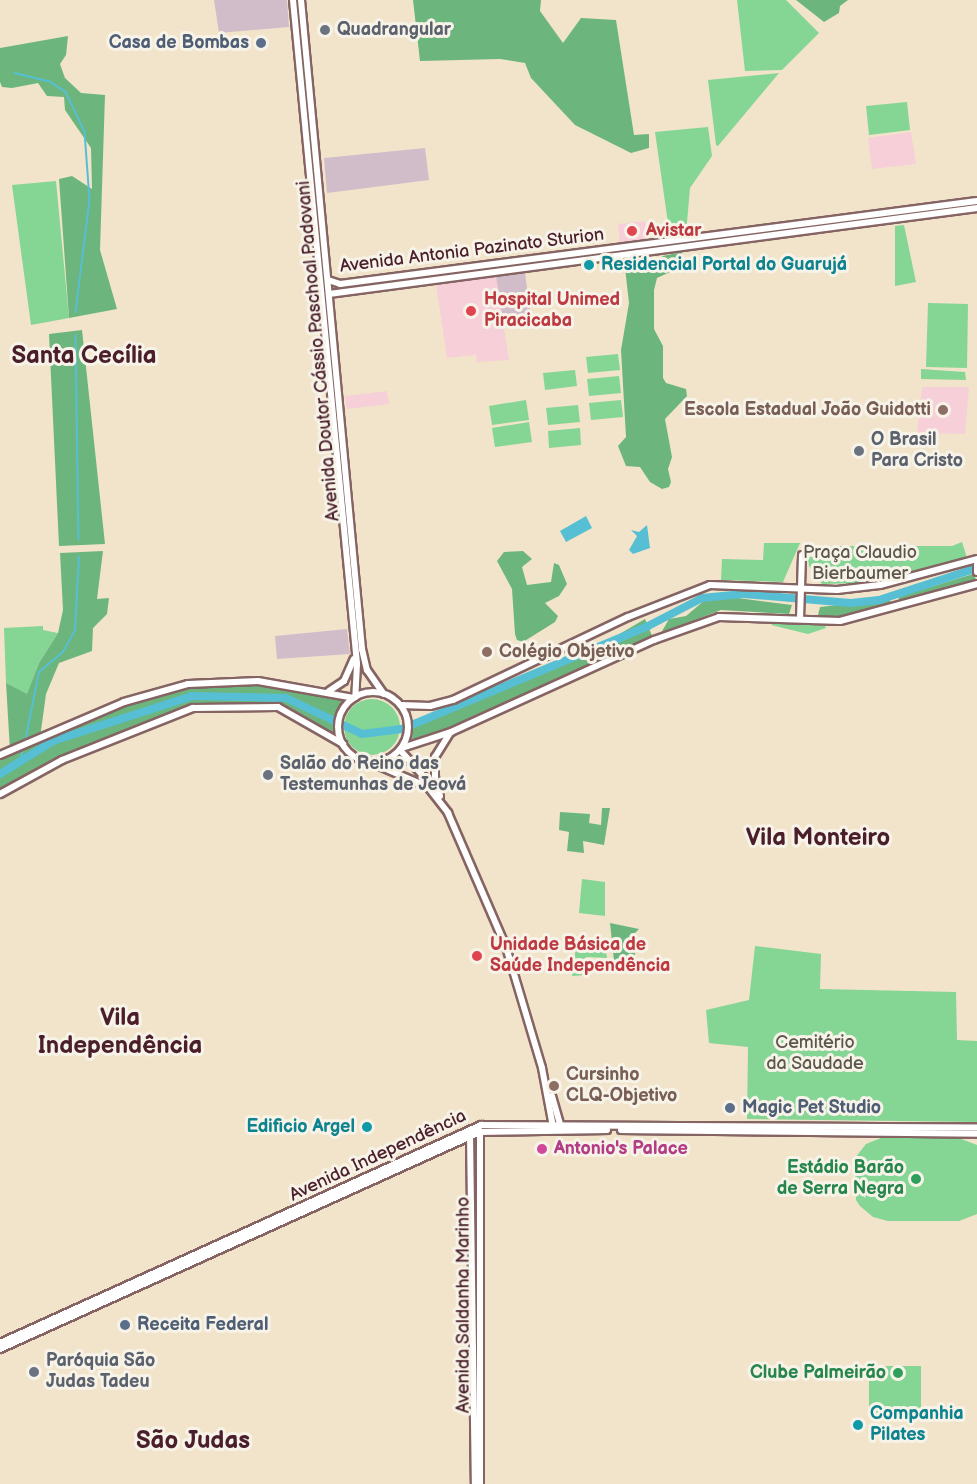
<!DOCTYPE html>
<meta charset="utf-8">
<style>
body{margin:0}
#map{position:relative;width:977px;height:1484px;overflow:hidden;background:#f2e4ca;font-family:"Balsamiq Sans",sans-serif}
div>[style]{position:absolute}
.built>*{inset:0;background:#f6cfd8}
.industrial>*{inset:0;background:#d1bdca}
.green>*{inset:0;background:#85d595}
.round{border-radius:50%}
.forest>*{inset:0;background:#6cb67e}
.water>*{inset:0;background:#57bfd4}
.stream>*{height:1.5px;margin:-0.75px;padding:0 0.75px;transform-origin:0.75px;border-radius:0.75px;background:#57bfd4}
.river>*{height:8px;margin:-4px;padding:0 4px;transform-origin:4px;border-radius:4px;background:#57bfd4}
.roads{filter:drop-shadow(2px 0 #856463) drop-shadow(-2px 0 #856463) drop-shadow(0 2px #856463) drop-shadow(0 -2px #856463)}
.secondary>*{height:6px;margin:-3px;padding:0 3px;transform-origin:3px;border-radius:3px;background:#fff}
.secondary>.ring{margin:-3px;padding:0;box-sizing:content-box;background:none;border:6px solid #fff;border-radius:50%}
.dots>*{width:16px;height:16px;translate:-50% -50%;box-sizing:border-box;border:3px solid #f7f3e8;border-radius:50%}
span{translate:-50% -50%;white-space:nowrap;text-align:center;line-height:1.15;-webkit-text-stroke:6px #f7f3e8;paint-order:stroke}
.worship-label{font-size:18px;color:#5b616d;font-weight:700}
.left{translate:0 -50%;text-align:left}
.service-label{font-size:18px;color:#4e5e75;font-weight:700}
.right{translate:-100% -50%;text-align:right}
.health-label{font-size:18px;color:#be3a42;font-weight:700}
.street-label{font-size:18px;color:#4a1f2b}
.culture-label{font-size:18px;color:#0d838f;font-weight:700}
.education-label{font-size:18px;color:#785e54;font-weight:700}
.park-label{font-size:18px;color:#5c564b}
.hotel-label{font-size:18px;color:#b23c85;font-weight:700}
.leisure-label{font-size:18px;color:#27864d;font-weight:700}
.district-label{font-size:24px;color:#4a1f2b;font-weight:700}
</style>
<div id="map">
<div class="built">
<i style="clip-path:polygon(911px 132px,916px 164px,872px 169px,868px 138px)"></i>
<i style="clip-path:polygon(645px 221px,647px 239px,620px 243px,618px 224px)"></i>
<i style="clip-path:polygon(496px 276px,509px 360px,477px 362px,476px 355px,447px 358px,436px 284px)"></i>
<i style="clip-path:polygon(922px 387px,969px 387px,965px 434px,917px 433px)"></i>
<i style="clip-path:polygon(387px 391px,389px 404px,347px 409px,345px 396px)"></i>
</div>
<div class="industrial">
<i style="clip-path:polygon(214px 0,287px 0,289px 27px,219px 33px)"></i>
<i style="clip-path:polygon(425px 148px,429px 180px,327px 193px,324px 158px)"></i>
<i style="clip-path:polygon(525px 273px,531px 318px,503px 321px,496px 276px)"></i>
<i style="clip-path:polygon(347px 629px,350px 654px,277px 659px,275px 636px)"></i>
</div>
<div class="green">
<i style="clip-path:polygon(737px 0,786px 0,819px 33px,782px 70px,745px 71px)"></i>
<i style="clip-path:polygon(779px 73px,718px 146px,716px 145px,708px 80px)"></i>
<i style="clip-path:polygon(907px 102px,910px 130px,869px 135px,866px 106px)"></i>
<i style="clip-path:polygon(708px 127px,712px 156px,690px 188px,686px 234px,670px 237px,655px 132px)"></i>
<i style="clip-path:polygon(56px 181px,69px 318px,31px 325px,12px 185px)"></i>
<i style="clip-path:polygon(904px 225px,916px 282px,895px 286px,895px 226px)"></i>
<i style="clip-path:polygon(928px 303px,968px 304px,967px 368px,926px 367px)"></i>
<i style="clip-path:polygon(618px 354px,620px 370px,588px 373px,586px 357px)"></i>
<i style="clip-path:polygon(921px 369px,965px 372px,966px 380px,921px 379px)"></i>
<i style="clip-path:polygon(575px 370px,577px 386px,545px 390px,543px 373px)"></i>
<i style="clip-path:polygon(619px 376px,621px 393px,589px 396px,587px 379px)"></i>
<i style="clip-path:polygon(526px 400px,529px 420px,492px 425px,489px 406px)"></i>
<i style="clip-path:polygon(621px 400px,623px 417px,591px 420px,589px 403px)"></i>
<i style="clip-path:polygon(578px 405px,580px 422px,548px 425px,546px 408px)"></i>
<i style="clip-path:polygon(529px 422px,532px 442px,495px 447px,492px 428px)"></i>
<i style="clip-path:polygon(580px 428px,581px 445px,549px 448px,548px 431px)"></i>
<i style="clip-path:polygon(962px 542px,967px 558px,863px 583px,822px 584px,809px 566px,808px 557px,840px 556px,840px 546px,952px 546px)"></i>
<i style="clip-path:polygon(764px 543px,800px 543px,783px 582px,721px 580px,722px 559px,763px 560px)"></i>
<i style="clip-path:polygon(776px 621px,825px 626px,826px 628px,808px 634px,771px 625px)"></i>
<i style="clip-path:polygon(43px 626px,43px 630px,58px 633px,39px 663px,27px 695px,6px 683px,4px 628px)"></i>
<i class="round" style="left:344px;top:699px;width:56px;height:56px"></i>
<i style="clip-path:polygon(582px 879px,605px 882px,605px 916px,579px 913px)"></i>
<i style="clip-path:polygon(605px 945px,607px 958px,586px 957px,587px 975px,572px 976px,576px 947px)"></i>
<i style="clip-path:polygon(755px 946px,821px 954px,820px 989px,956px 992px,957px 1040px,977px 1041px,977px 1122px,747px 1119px,748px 1047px,709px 1043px,706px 1010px,749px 1000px)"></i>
<i style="clip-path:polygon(956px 1137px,977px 1145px,977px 1214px,959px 1221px,888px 1221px,873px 1217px,860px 1206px,856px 1200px,855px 1158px,866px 1144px,881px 1138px)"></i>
<i style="clip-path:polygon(869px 1366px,921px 1366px,921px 1416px,869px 1415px)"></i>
</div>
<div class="forest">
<i style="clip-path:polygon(413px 0,541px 0,540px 11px,563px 43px,581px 18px,616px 20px,634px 135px,649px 134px,649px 148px,631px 153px,575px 125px,531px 78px,525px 63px,500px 59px,420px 61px)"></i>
<i style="clip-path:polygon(796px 0,848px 0,840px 6px,839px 13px,824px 22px)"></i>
<i style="clip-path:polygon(68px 36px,66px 55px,60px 64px,65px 78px,81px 93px,105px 95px,100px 250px,117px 309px,69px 318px,59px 179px,72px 176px,92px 189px,91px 148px,65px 110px,64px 97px,47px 96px,38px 83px,12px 88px,2px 87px,0 82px,0 48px)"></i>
<i style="clip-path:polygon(682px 252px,681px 267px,657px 278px,654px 290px,654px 329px,663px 346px,663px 378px,666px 383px,686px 389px,687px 396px,665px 419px,672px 457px,668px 469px,671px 482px,669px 487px,662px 489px,650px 482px,640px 467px,626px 466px,618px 446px,626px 437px,621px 350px,629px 303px,624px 259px,635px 258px,650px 269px,663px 256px)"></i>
<i style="clip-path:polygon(82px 330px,105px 544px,59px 546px,49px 334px)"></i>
<i style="clip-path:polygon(103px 551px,97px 599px,109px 598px,107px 614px,93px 628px,92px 651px,59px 663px,46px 694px,40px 738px,124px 702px,169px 688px,258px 681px,354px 698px,342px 712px,339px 730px,343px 744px,278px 707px,193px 708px,66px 758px,0 795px,0 755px,10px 751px,6px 683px,27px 694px,39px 663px,58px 633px,63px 610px,60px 553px)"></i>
<i style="clip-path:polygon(523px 551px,532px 559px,522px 567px,527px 585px,551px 582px,554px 563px,559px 565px,567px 584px,559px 596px,545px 603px,558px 616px,555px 622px,523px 642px,517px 640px,515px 634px,512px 589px,497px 561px,504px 552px)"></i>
<i style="clip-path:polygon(973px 574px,977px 581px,901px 604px,898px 597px)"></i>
<i style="clip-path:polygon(730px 597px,792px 605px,789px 614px,721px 610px,661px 633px,669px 619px,686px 616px,705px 600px)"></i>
<i style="clip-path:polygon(889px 599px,893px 606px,836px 617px,818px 615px,820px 607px)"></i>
<i style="clip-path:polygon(645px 619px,653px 638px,450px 730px,412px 741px,413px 727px,594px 649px)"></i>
<i style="clip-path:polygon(602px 808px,610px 808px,604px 845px,583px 841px,584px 853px,567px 851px,569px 832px,559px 830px,560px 812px,590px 814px,589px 823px,601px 825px)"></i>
<i style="clip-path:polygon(610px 923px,639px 929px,632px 936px,636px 948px,632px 970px,615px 970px)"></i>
</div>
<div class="water">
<i style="clip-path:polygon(586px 516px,592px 528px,566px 542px,560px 531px)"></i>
<i style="clip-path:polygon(647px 525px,650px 548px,633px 554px,629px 550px,637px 536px,631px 530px,639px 532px)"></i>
</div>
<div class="stream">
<i style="left:15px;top:73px;width:37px;rotate:14deg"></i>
<i style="left:51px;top:82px;width:18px;rotate:34deg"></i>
<i style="left:66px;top:92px;width:44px;rotate:64.6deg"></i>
<i style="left:85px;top:132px;width:68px;rotate:85.8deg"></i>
<i style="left:90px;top:200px;width:113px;rotate:97.1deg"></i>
<i style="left:76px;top:335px;width:204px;rotate:89.2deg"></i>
<i style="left:25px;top:742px;width:71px;rotate:-78.7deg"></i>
<i style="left:39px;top:672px;width:31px;rotate:-40deg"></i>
<i style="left:63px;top:652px;width:25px;rotate:-61deg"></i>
<i style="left:75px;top:630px;width:73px;rotate:-86.9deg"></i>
<i style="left:20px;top:762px;width:16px;rotate:-76deg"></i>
</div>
<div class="river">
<i style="left:0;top:774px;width:62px;rotate:-31.9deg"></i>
<i style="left:53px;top:741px;width:146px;rotate:-17.9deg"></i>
<i style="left:192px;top:696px;width:94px;rotate:1.2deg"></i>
<i style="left:286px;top:698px;width:84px;rotate:25.3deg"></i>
<i style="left:362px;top:734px;width:40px;rotate:-7.1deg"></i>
<i style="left:402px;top:729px;width:267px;rotate:-22.7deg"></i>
<i style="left:648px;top:626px;width:61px;rotate:-27.4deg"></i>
<i style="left:702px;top:598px;width:41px;rotate:-5.6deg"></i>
<i style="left:743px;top:594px;width:108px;rotate:4.8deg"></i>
<i style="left:851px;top:603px;width:28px;rotate:-6deg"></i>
<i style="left:879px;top:600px;width:103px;rotate:-18.1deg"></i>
</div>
<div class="roads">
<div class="secondary">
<i style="left:293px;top:0;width:667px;rotate:84.49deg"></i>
<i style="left:357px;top:664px;width:33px;rotate:93deg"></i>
<i style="left:301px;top:0;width:652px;rotate:84.63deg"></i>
<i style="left:362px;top:649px;width:22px;rotate:77deg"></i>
<i style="left:367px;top:670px;width:29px;rotate:55deg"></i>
<i style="left:328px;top:280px;width:13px;rotate:18deg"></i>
<i style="left:340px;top:284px;width:642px;rotate:-7.42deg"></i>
<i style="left:329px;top:294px;width:654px;rotate:-7.56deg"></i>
<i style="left:977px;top:564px;width:8px;rotate:90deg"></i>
<i style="left:800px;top:619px;width:64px;rotate:-88.2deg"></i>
<i style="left:329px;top:691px;width:18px;rotate:-34deg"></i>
<i style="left:344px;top:681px;width:24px;rotate:-66deg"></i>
<i class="ring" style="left:338px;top:692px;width:64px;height:64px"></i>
<i style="left:401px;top:705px;width:29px;rotate:2deg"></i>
<i style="left:430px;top:706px;width:24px;rotate:-15deg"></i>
<i style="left:453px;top:700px;width:194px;rotate:-25.4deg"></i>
<i style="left:628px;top:617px;width:88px;rotate:-21.3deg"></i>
<i style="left:710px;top:585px;width:127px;rotate:2.3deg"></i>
<i style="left:837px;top:590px;width:43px;rotate:-6.6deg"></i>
<i style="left:880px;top:585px;width:100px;rotate:-15deg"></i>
<i style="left:402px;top:748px;width:52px;rotate:-18.1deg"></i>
<i style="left:451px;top:732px;width:223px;rotate:-24.4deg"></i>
<i style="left:654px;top:640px;width:69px;rotate:-19.5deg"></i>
<i style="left:719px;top:617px;width:121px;rotate:1.9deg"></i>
<i style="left:840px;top:621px;width:142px;rotate:-15.1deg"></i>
<i style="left:400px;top:750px;width:51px;rotate:48.2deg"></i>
<i style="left:0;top:755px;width:135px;rotate:-23.1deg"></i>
<i style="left:124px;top:702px;width:66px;rotate:-15.7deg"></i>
<i style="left:188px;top:684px;width:70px;rotate:-2.5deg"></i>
<i style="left:258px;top:681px;width:97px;rotate:10deg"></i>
<i style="left:370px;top:762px;width:63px;rotate:23.3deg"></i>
<i style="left:428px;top:787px;width:33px;rotate:52deg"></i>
<i style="left:448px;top:813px;width:146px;rotate:66.6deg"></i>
<i style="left:506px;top:947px;width:126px;rotate:73.4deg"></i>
<i style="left:542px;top:1068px;width:60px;rotate:79.4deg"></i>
<i style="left:0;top:794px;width:71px;rotate:-28.7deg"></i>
<i style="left:62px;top:760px;width:141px;rotate:-21.7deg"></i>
<i style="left:193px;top:708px;width:85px;rotate:-0.7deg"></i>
<i style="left:278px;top:707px;width:75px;rotate:29.6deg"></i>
<i style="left:440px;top:796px;width:20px;rotate:-105deg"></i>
<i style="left:435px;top:777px;width:20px;rotate:-90deg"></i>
<i style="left:435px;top:757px;width:28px;rotate:-58deg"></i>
<i style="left:552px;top:1096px;width:29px;rotate:74deg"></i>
<i style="left:621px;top:1130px;width:356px;rotate:0.6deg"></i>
<i style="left:480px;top:1131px;width:353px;rotate:90deg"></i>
<i style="left:470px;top:1135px;width:349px;rotate:89.2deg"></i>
<i style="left:0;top:1343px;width:528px;rotate:-24.38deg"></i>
<i style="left:481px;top:1125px;width:496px;rotate:0.3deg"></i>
<i style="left:0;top:1349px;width:527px;rotate:-24.33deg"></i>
<i style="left:480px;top:1132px;width:127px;rotate:-0.9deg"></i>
</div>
</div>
<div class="dots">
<i style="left:325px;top:30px;background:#6b7280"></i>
<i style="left:261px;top:43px;background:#5c6f8a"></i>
<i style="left:632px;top:231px;background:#e0444e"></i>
<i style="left:589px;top:265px;background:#0f9aa8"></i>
<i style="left:471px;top:311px;background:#e0444e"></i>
<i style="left:943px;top:410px;background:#8d6e63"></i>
<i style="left:859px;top:451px;background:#6b7280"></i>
<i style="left:487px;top:652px;background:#8d6e63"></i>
<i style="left:268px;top:775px;background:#6b7280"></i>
<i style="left:477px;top:956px;background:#e0444e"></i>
<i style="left:554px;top:1086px;background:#8d6e63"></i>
<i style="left:730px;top:1108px;background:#5c6f8a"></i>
<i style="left:367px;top:1127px;background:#0f9aa8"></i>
<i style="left:542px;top:1149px;background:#d1479c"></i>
<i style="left:916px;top:1179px;background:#2e9e5b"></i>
<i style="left:125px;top:1325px;background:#5c6f8a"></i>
<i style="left:34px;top:1372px;background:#6b7280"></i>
<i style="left:898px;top:1373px;background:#2e9e5b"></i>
<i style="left:858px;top:1425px;background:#0f9aa8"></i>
</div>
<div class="worship-label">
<span class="left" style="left:337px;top:30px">Quadrangular</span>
<span class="left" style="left:871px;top:451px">O Brasil<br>Para Cristo</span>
<span class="left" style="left:280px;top:775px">Salão do Reino das<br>Testemunhas de Jeová</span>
<span class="left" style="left:46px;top:1372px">Paróquia São<br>Judas Tadeu</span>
</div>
<div class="service-label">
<span class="right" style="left:249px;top:43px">Casa de Bombas</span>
<span class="left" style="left:742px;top:1108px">Magic Pet Studio</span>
<span class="left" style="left:137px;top:1325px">Receita Federal</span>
</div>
<div class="health-label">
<span class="left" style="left:646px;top:231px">Avistar</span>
<span class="left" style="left:484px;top:311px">Hospital Unimed<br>Piracicaba</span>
<span class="left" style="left:490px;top:956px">Unidade Básica de<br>Saúde Independência</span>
</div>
<div class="street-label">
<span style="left:472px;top:251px;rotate:-7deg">Avenida Antonia Pazinato Sturion</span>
<span style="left:319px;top:351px;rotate:-95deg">Avenida Doutor Cássio Paschoal Padovani</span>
<span style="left:378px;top:1156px;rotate:-25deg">Avenida Independência</span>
<span style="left:464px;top:1305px;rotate:-90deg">Avenida Saldanha Marinho</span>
</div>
<div class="culture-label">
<span class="left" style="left:601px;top:265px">Residencial Portal do Guarujá</span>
<span class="right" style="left:355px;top:1127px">Edificio Argel</span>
<span class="left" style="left:870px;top:1425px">Companhia<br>Pilates</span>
</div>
<div class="education-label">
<span class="right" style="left:931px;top:410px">Escola Estadual João Guidotti</span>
<span class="left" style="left:499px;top:652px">Colégio Objetivo</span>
<span class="left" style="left:566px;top:1086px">Cursinho<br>CLQ-Objetivo</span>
</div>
<div class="park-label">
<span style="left:860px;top:564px">Praça Claudio<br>Bierbaumer</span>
<span style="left:815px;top:1054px">Cemitério<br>da Saudade</span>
</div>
<div class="hotel-label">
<span class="left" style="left:554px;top:1149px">Antonio's Palace</span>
</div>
<div class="leisure-label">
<span class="right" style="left:904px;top:1179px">Estádio Barão<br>de Serra Negra</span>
<span class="right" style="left:886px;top:1373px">Clube Palmeirão</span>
</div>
<div class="district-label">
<span style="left:84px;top:356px">Santa Cecília</span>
<span style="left:818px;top:838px">Vila Monteiro</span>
<span style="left:120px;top:1032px">Vila<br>Independência</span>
<span style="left:193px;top:1441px">São Judas</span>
</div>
</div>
